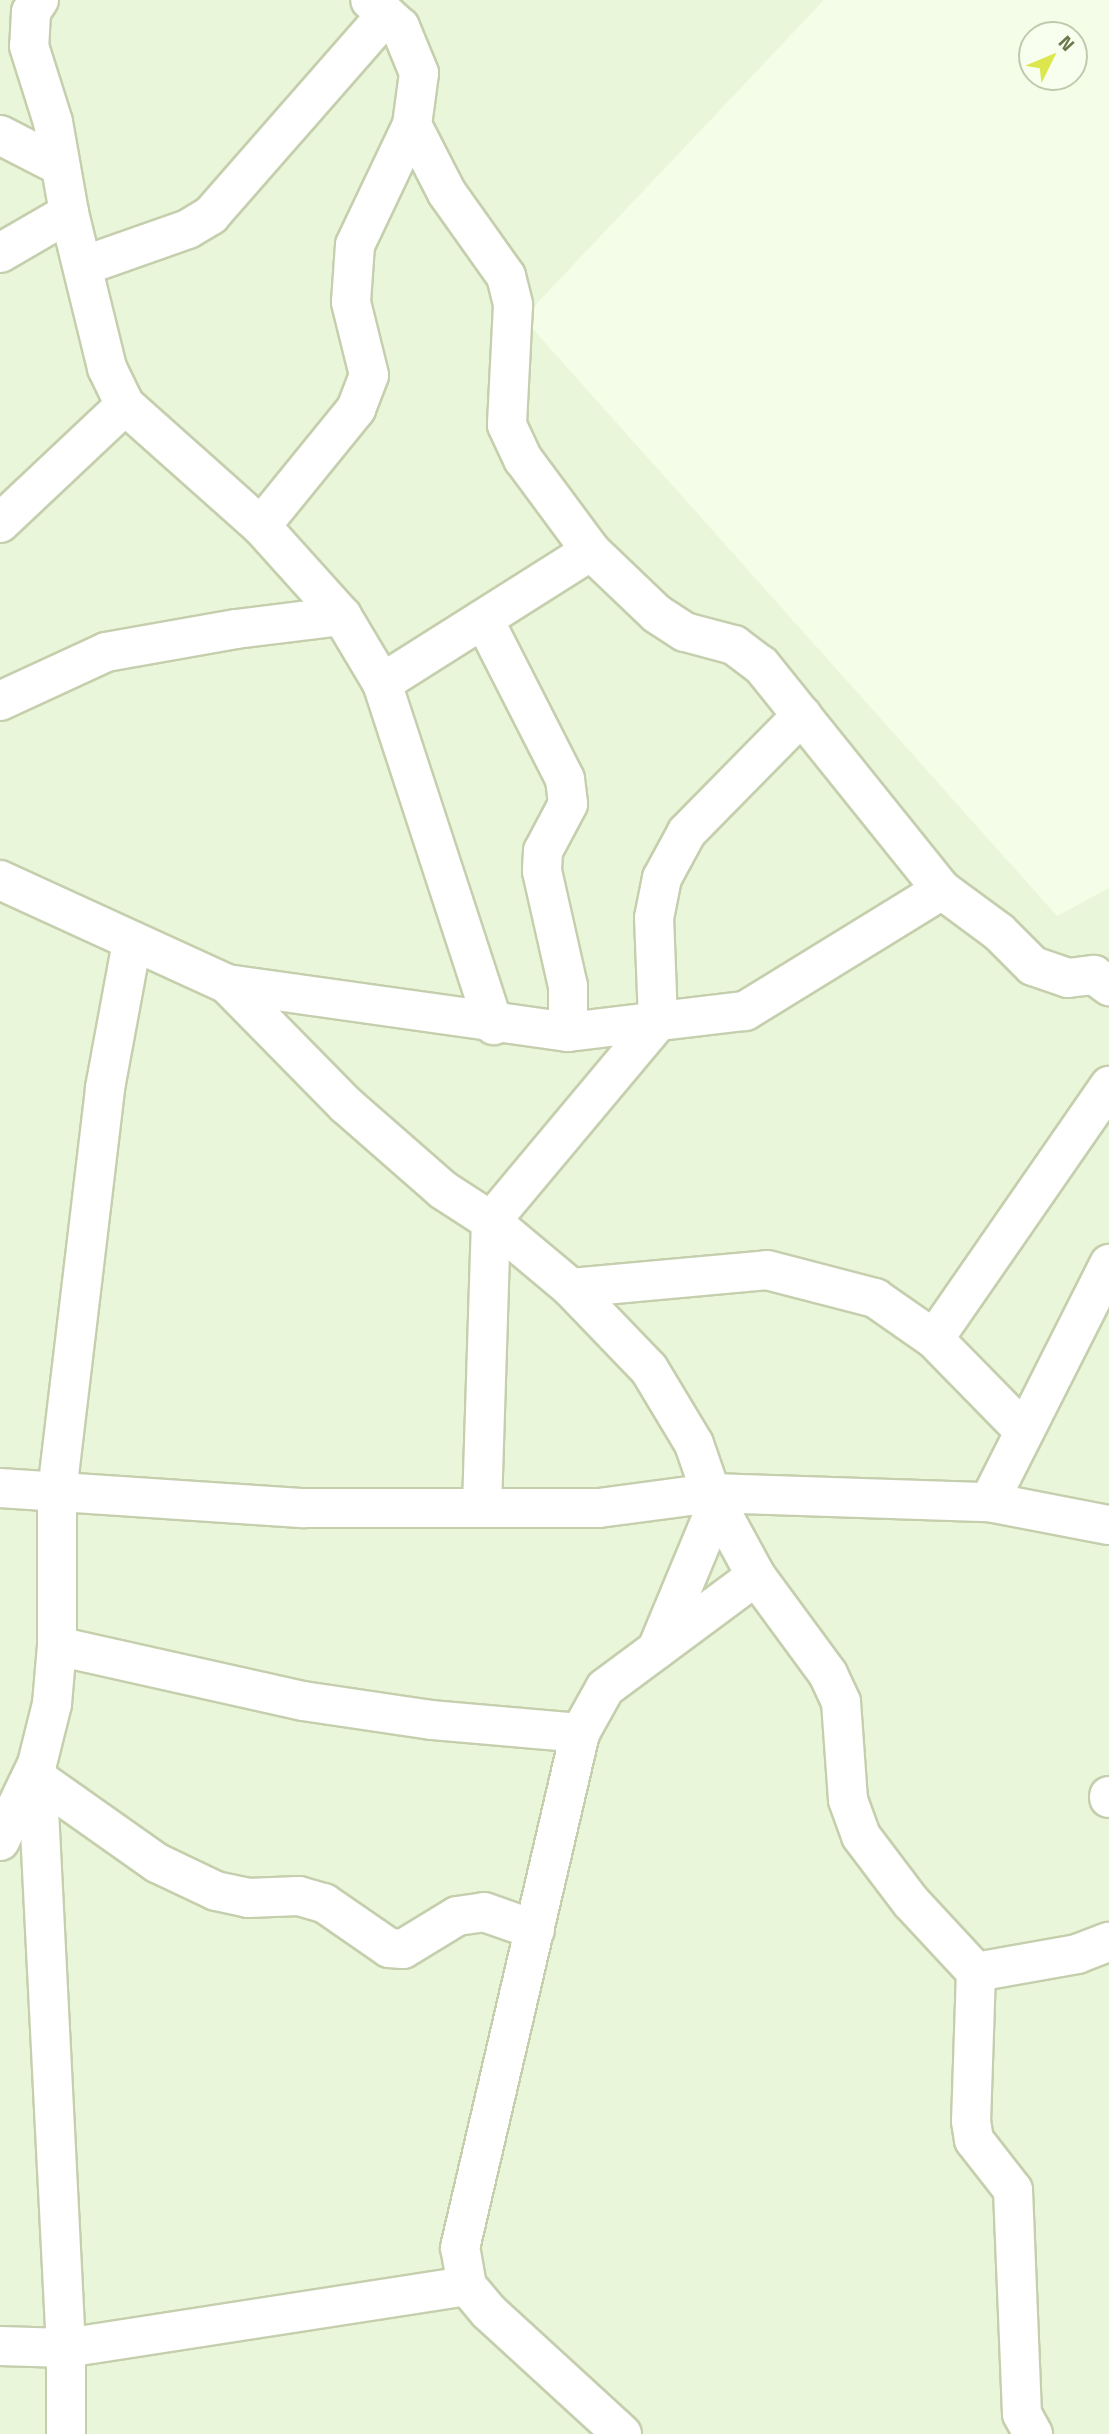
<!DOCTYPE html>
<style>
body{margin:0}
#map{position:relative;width:1109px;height:2434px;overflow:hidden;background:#f3fde8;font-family:"Titillium Web",sans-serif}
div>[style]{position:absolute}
.residential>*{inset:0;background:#eaf6d9}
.roads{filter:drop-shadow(2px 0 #c5cfad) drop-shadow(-2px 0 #c5cfad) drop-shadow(0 2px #c5cfad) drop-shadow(0 -2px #c5cfad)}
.minor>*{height:38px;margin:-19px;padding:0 19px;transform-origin:19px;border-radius:19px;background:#fff}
span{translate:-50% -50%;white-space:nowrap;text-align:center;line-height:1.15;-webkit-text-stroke:5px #f8ffef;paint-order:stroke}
.north{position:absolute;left:1018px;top:21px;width:70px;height:70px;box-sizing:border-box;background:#f8ffef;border:2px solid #c1c9ad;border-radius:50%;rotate:47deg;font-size:19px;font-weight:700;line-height:28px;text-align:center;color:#6e774b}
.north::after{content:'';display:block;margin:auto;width:24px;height:32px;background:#dce74d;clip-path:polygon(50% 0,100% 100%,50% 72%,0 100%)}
</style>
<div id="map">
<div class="residential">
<i style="clip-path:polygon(0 0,824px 0,523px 318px,1057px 916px,1109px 888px,1109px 2434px,0 2434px)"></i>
</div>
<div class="roads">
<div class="minor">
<i style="left:39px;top:0;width:14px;rotate:124deg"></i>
<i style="left:31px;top:12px;width:34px;rotate:93deg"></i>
<i style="left:29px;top:46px;width:80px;rotate:72.5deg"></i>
<i style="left:53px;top:122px;width:92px;rotate:80deg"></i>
<i style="left:69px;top:213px;width:160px;rotate:76.2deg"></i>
<i style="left:107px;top:368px;width:41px;rotate:64.1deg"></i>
<i style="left:125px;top:405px;width:182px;rotate:41.7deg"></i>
<i style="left:261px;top:526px;width:121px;rotate:48deg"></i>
<i style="left:342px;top:616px;width:78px;rotate:59.2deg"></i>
<i style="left:382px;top:683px;width:360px;rotate:71.9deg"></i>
<i style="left:412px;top:125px;width:76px;rotate:62.8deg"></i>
<i style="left:447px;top:193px;width:102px;rotate:54.6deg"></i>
<i style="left:506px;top:276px;width:30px;rotate:76deg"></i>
<i style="left:513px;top:305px;width:120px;rotate:92.9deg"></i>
<i style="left:507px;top:425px;width:38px;rotate:65deg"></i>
<i style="left:523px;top:459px;width:114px;rotate:53.5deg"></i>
<i style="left:591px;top:551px;width:91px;rotate:43.7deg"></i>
<i style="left:657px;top:614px;width:33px;rotate:33deg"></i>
<i style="left:685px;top:632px;width:51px;rotate:14.9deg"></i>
<i style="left:734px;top:645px;width:34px;rotate:37deg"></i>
<i style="left:761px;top:665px;width:289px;rotate:51.2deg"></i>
<i style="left:942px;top:890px;width:71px;rotate:36.4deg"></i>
<i style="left:999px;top:932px;width:48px;rotate:45deg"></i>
<i style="left:1033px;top:966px;width:37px;rotate:19deg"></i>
<i style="left:1068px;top:978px;width:26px;rotate:-7deg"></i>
<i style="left:1094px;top:975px;width:19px;rotate:36deg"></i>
<i style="left:0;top:135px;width:68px;rotate:27.3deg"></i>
<i style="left:0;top:253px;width:80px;rotate:-30.1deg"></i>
<i style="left:83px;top:266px;width:111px;rotate:-19.4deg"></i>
<i style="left:188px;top:229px;width:27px;rotate:-31deg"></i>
<i style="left:211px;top:215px;width:266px;rotate:-48.8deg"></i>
<i style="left:0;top:523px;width:172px;rotate:-43.3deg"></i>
<i style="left:261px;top:526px;width:151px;rotate:-50.9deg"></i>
<i style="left:356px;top:409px;width:36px;rotate:-69deg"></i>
<i style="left:369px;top:375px;width:75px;rotate:-103.9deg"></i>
<i style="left:351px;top:302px;width:57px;rotate:-86deg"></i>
<i style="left:355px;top:245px;width:133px;rotate:-64.6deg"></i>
<i style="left:412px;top:125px;width:52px;rotate:-82.3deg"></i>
<i style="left:419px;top:73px;width:50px;rotate:-112.4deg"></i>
<i style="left:400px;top:27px;width:40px;rotate:-138deg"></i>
<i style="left:484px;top:620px;width:178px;rotate:63deg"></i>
<i style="left:565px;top:779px;width:25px;rotate:83deg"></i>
<i style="left:568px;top:804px;width:53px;rotate:118deg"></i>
<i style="left:543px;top:851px;width:20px;rotate:93deg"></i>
<i style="left:542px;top:871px;width:118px;rotate:77.3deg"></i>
<i style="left:568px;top:986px;width:46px;rotate:90deg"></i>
<i style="left:382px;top:683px;width:247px;rotate:-32.3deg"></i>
<i style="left:0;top:701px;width:117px;rotate:-24.8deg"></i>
<i style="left:106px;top:652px;width:132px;rotate:-10deg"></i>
<i style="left:236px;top:629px;width:107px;rotate:-7deg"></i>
<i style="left:0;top:880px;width:250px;rotate:24.6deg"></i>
<i style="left:227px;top:984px;width:170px;rotate:45.5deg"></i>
<i style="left:346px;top:1105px;width:129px;rotate:41.2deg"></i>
<i style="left:443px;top:1190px;width:57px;rotate:32.9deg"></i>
<i style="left:491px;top:1221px;width:104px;rotate:39.9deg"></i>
<i style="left:571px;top:1288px;width:112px;rotate:46.1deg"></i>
<i style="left:649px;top:1369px;width:87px;rotate:59deg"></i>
<i style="left:694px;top:1444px;width:52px;rotate:70.9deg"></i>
<i style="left:711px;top:1493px;width:94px;rotate:61.5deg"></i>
<i style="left:756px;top:1576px;width:122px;rotate:53.7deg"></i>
<i style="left:828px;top:1674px;width:31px;rotate:65deg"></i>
<i style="left:841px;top:1702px;width:98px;rotate:85.9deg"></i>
<i style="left:848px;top:1800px;width:38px;rotate:70deg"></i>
<i style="left:861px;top:1836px;width:83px;rotate:52.9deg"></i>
<i style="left:911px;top:1902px;width:96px;rotate:47.1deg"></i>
<i style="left:976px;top:1972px;width:149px;rotate:91.9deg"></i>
<i style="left:971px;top:2121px;width:19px;rotate:81deg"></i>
<i style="left:974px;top:2140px;width:63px;rotate:52deg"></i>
<i style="left:1013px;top:2190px;width:224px;rotate:87.7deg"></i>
<i style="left:1022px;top:2414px;width:23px;rotate:61deg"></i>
<i style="left:227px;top:984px;width:344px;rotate:8deg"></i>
<i style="left:568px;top:1032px;width:178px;rotate:-6.8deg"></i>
<i style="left:745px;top:1011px;width:231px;rotate:-31.6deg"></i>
<i style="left:571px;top:1288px;width:197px;rotate:-5.2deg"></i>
<i style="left:767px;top:1270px;width:112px;rotate:14.5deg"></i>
<i style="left:875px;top:1298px;width:72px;rotate:34.8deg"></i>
<i style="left:934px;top:1339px;width:129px;rotate:45.6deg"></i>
<i style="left:934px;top:1339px;width:308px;rotate:-55.3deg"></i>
<i style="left:0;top:1488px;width:305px;rotate:3.8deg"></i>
<i style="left:304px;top:1508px;width:295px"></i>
<i style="left:599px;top:1508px;width:113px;rotate:-7.6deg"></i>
<i style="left:711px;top:1493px;width:278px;rotate:1.9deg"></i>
<i style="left:989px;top:1502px;width:122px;rotate:10.9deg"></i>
<i style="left:989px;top:1502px;width:267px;rotate:-63.2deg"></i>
<i style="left:482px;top:1507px;width:286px;rotate:-88.2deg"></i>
<i style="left:491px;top:1221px;width:261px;rotate:-50.1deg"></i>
<i style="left:658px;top:1021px;width:103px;rotate:-92.2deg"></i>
<i style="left:654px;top:918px;width:41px;rotate:-78.7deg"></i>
<i style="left:662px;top:878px;width:52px;rotate:-61.5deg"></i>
<i style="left:687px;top:832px;width:164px;rotate:-45.5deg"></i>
<i style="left:57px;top:1646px;width:252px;rotate:12.6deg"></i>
<i style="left:303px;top:1701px;width:130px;rotate:8.4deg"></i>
<i style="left:432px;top:1720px;width:149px;rotate:5deg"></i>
<i style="left:657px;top:1649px;width:156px;rotate:-67.4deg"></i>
<i style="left:37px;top:1770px;width:579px;rotate:87.13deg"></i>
<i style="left:66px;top:2348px;width:86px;rotate:90deg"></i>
<i style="left:38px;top:1779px;width:146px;rotate:35.2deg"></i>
<i style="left:157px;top:1863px;width:65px;rotate:25.4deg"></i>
<i style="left:216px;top:1891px;width:33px;rotate:12deg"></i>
<i style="left:248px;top:1898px;width:51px;rotate:-2.2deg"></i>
<i style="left:299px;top:1896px;width:26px;rotate:16deg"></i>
<i style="left:324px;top:1903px;width:79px;rotate:34.7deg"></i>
<i style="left:389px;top:1948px;width:14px;rotate:4deg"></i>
<i style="left:403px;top:1949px;width:63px;rotate:-31.4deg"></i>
<i style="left:457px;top:1916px;width:27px;rotate:-8deg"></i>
<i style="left:484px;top:1912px;width:54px;rotate:19.4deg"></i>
<i style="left:1109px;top:1796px;width:2px;rotate:90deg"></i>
<i style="left:0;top:1841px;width:85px;rotate:-64.3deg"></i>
<i style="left:37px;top:1764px;width:62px;rotate:-76deg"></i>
<i style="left:52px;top:1704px;width:58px;rotate:-85.1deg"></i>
<i style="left:57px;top:1646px;width:154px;rotate:-90deg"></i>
<i style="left:57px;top:1492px;width:407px;rotate:-83.2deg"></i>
<i style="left:105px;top:1088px;width:147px;rotate:-79.5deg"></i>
<i style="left:976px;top:1972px;width:103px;rotate:-10.1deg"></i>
<i style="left:1077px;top:1954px;width:34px;rotate:-21deg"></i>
<i style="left:0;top:2346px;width:66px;rotate:1.7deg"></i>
<i style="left:66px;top:2348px;width:406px;rotate:-8.8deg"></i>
<i style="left:622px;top:2434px;width:182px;rotate:-137.5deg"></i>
<i style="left:488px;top:2311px;width:33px;rotate:-130deg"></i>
<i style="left:467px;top:2286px;width:39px;rotate:-100deg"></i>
<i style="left:460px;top:2248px;width:529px;rotate:-76.88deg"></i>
<i style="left:580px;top:1733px;width:51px;rotate:-60.9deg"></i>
<i style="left:605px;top:1688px;width:188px;rotate:-36.6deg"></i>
</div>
</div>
<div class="north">N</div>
</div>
